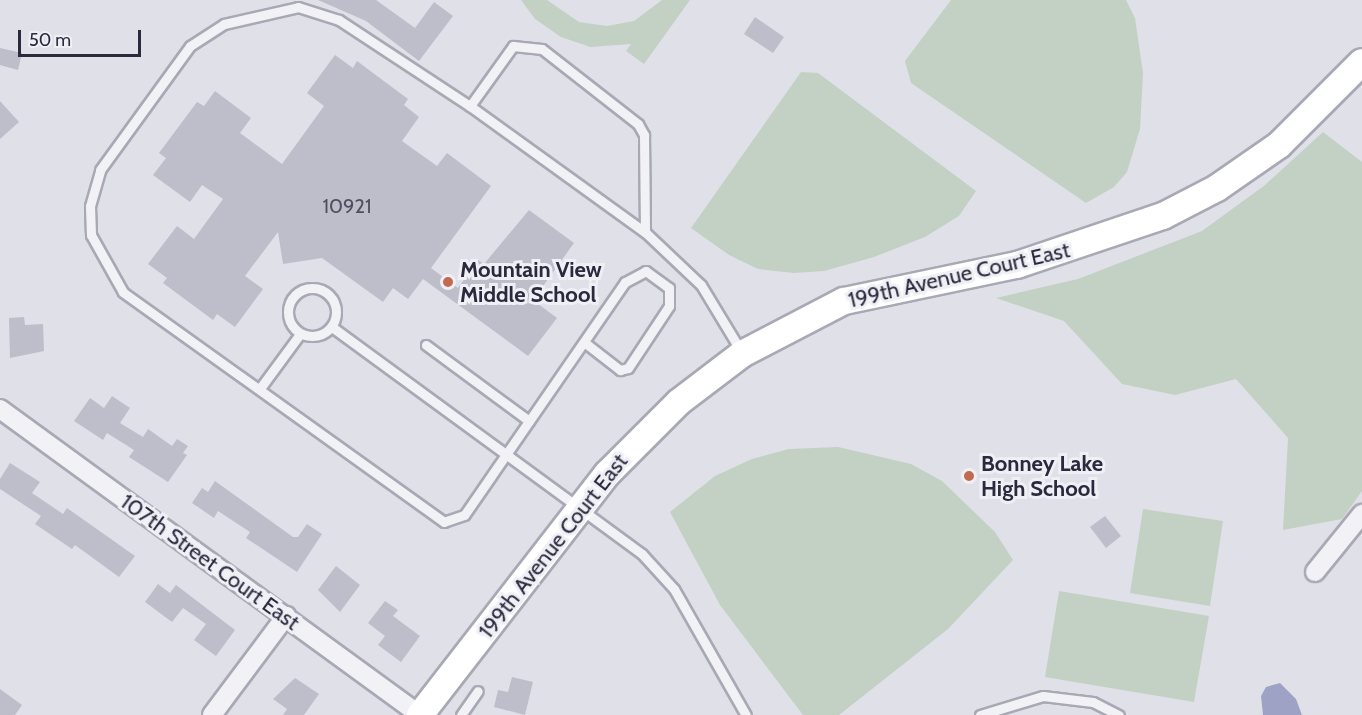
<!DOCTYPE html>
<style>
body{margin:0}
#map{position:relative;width:1362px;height:715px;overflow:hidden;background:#e0e0e8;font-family:Cabin,sans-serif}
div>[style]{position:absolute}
.green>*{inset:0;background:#c2d1c4}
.water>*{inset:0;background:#9ea2c5}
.building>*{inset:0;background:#bebdca}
.roads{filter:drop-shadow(2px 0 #a9a9b5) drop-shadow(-2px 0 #a9a9b5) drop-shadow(0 2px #a9a9b5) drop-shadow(0 -2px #a9a9b5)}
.service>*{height:9px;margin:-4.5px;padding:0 4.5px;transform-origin:4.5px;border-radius:4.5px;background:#f2f2f6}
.service>.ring{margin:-4.5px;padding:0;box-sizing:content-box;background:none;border:9px solid #f2f2f6;border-radius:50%}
.minor>*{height:18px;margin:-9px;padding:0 9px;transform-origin:9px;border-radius:9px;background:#f2f2f6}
.secondary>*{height:26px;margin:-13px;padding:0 13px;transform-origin:13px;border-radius:13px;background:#fff}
.dots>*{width:16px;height:16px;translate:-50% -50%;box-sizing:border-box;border:3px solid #efeff5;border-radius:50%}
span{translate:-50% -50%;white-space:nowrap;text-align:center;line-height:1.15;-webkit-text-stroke:6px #efeff5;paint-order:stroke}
.number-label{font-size:20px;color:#4f4f61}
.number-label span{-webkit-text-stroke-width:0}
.poi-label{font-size:22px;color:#2a2a3e;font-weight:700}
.left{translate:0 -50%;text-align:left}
.street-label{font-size:22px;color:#2a2a3e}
.scale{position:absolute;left:18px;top:30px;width:123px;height:27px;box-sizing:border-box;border:3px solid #2a2a3e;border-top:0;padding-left:8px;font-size:18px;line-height:21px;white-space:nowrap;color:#2a2a3e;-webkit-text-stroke:4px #efeff5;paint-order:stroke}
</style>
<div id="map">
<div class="green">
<i style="clip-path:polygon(521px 0,547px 0,579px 22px,607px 26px,634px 21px,662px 0,690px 0,644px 64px,626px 51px,631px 44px,590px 47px,561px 37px,535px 19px)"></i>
<i style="clip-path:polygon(951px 0,1126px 0,1135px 18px,1143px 73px,1140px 129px,1127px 172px,1114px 187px,1086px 203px,911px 83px,905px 61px)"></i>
<i style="clip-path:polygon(801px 72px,818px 73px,976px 191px,959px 216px,925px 237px,874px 257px,824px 271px,794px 273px,758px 269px,729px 255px,691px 228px)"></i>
<i style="clip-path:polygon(1323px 132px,1362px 162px,1362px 491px,1342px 519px,1283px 530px,1288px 438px,1236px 379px,1175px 395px,1122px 384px,1064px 321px,996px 298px,1078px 279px,1202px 231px,1265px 185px)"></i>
<i style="clip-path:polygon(838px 447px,911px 464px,942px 481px,995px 532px,1013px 560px,948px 629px,839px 715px,803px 715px,720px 605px,670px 512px,715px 476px,752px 459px,789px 449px)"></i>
<i style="clip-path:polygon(1143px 509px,1223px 521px,1210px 606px,1130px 593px)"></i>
<i style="clip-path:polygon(1059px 591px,1209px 616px,1194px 702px,1045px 677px)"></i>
</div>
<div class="water">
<i style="clip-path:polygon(1280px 683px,1296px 699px,1302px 715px,1263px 715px,1261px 696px,1266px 687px)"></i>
</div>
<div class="building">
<i style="clip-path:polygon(318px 0,376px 0,415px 28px,434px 2px,453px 16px,419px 61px,366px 21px)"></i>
<i style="clip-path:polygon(755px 17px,784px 37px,773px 53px,744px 34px)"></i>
<i style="clip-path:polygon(0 48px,22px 53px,18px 70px,0 65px)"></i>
<i style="clip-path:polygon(335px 55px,353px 68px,357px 61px,408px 99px,404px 105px,419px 117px,402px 141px,437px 166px,447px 153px,491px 186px,431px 268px,458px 288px,478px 260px,484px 264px,529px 210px,574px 243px,533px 300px,557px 318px,528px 356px,423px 279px,408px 299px,393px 288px,383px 302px,322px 258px,283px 264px,278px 232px,245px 276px,263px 289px,235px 327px,217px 314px,213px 320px,163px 283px,167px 278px,148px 264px,177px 226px,194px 239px,223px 199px,202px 185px,190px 202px,153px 175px,166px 158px,159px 153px,197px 102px,204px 106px,215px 91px,251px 118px,240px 133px,282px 164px,324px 106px,307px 93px)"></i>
<i style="clip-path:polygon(0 101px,19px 122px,0 139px)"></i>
<i style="clip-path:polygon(24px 317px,25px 325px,43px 324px,44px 351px,10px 358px,9px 318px)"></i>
<i style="clip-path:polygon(112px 396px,130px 408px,120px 423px,143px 437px,148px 429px,172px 446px,177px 439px,188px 446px,183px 453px,187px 455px,168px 482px,129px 457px,134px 450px,107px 433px,103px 440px,74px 421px,90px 398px,104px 408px)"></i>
<i style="clip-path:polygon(10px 463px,40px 482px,32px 493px,63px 514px,67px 508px,135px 556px,119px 577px,75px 545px,72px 549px,35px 524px,41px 516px,0 489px,0 479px)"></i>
<i style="clip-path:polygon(215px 481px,293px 537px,298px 537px,307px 524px,322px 534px,297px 572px,246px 538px,250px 532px,218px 511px,214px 518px,192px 503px,202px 488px,208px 492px)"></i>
<i style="clip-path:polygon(1105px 516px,1121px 536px,1106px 548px,1090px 527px)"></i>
<i style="clip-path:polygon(336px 566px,360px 585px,340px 612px,318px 590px)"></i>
<i style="clip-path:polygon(158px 584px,170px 593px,176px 585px,235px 630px,216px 656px,194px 640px,206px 624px,183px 608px,172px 622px,145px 602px)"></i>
<i style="clip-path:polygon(385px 601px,398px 610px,393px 616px,420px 636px,401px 662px,378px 645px,385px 636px,368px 623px)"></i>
<i style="clip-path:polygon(512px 677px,533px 682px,525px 715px,494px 707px,498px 690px,508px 692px)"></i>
<i style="clip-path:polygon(295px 678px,319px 694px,304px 715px,283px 715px,287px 709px,273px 699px)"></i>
<i style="clip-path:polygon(0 689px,22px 705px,15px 715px,0 715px)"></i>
</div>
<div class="roads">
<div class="service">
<i style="left:470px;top:106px;width:74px;rotate:-54.4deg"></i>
<i style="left:513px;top:46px;width:29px;rotate:6deg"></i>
<i style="left:542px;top:49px;width:122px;rotate:38deg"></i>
<i style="left:638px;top:124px;width:13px;rotate:61deg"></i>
<i style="left:644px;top:135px;width:97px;rotate:89.4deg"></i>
<i class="ring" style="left:288px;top:288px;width:39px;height:39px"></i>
<i style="left:332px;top:327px;width:384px;rotate:36.2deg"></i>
<i style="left:642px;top:554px;width:47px;rotate:47.6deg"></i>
<i style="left:674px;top:589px;width:145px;rotate:60.3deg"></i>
<i style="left:584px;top:342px;width:46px;rotate:37.9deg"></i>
<i style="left:620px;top:370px;width:8px;rotate:-14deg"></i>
<i style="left:628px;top:368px;width:74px;rotate:-56.5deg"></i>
<i style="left:669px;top:306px;width:18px;rotate:-90deg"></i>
<i style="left:669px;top:288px;width:29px;rotate:-144deg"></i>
<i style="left:646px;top:271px;width:24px;rotate:152deg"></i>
<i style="left:625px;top:282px;width:283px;rotate:124.6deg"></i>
<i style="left:464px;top:515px;width:21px;rotate:161deg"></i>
<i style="left:444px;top:522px;width:395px;rotate:-144.4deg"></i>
<i style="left:123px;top:292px;width:65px;rotate:-119.3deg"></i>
<i style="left:91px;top:235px;width:29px;rotate:-92deg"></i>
<i style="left:90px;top:206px;width:37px;rotate:-74deg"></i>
<i style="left:100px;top:170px;width:153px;rotate:-54deg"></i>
<i style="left:190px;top:46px;width:40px;rotate:-32.9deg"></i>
<i style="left:224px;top:24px;width:76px;rotate:-12.9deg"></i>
<i style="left:298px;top:7px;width:43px;rotate:17.6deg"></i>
<i style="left:339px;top:20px;width:157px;rotate:33.3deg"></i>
<i style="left:470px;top:106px;width:216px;rotate:35.8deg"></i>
<i style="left:645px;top:232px;width:77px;rotate:43.4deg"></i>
<i style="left:701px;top:285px;width:77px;rotate:58.8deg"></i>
<i style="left:426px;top:345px;width:128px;rotate:36.4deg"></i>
<i style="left:261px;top:387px;width:66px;rotate:-53.7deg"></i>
<i style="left:461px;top:715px;width:29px;rotate:-55deg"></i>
<i style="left:980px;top:715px;width:66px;rotate:-16.8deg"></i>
<i style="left:1043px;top:696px;width:50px;rotate:6.8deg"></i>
<i style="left:1093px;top:702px;width:29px;rotate:27deg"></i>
</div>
<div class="minor">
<i style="left:0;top:409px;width:520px;rotate:36.08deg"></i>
<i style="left:1315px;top:572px;width:75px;rotate:-51deg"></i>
<i style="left:212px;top:715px;width:124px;rotate:-53.2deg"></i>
</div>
<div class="secondary">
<i style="left:420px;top:715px;width:305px;rotate:-52.2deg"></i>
<i style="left:607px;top:474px;width:102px;rotate:-45deg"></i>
<i style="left:679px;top:402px;width:79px;rotate:-37.3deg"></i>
<i style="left:742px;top:354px;width:115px;rotate:-27.5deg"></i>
<i style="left:844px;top:301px;width:177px;rotate:-11.8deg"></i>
<i style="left:1017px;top:265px;width:154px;rotate:-18.6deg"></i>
<i style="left:1163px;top:216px;width:61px;rotate:-27.4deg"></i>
<i style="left:1217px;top:188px;width:75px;rotate:-34.7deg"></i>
<i style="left:1279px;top:145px;width:117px;rotate:-45deg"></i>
</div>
</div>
<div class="dots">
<i style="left:448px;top:282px;background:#c26a4f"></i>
<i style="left:969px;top:476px;background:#c26a4f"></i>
</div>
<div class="number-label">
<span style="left:347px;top:206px">10921</span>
</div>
<div class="poi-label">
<span class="left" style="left:460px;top:282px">Mountain View<br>Middle School</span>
<span class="left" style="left:981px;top:476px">Bonney Lake<br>High School</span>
</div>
<div class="street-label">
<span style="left:959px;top:275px;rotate:-13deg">199th Avenue Court East</span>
<span style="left:553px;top:546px;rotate:-52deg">199th Avenue Court East</span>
<span style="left:210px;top:562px;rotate:36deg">107th Street Court East</span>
</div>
<div class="scale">50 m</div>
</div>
